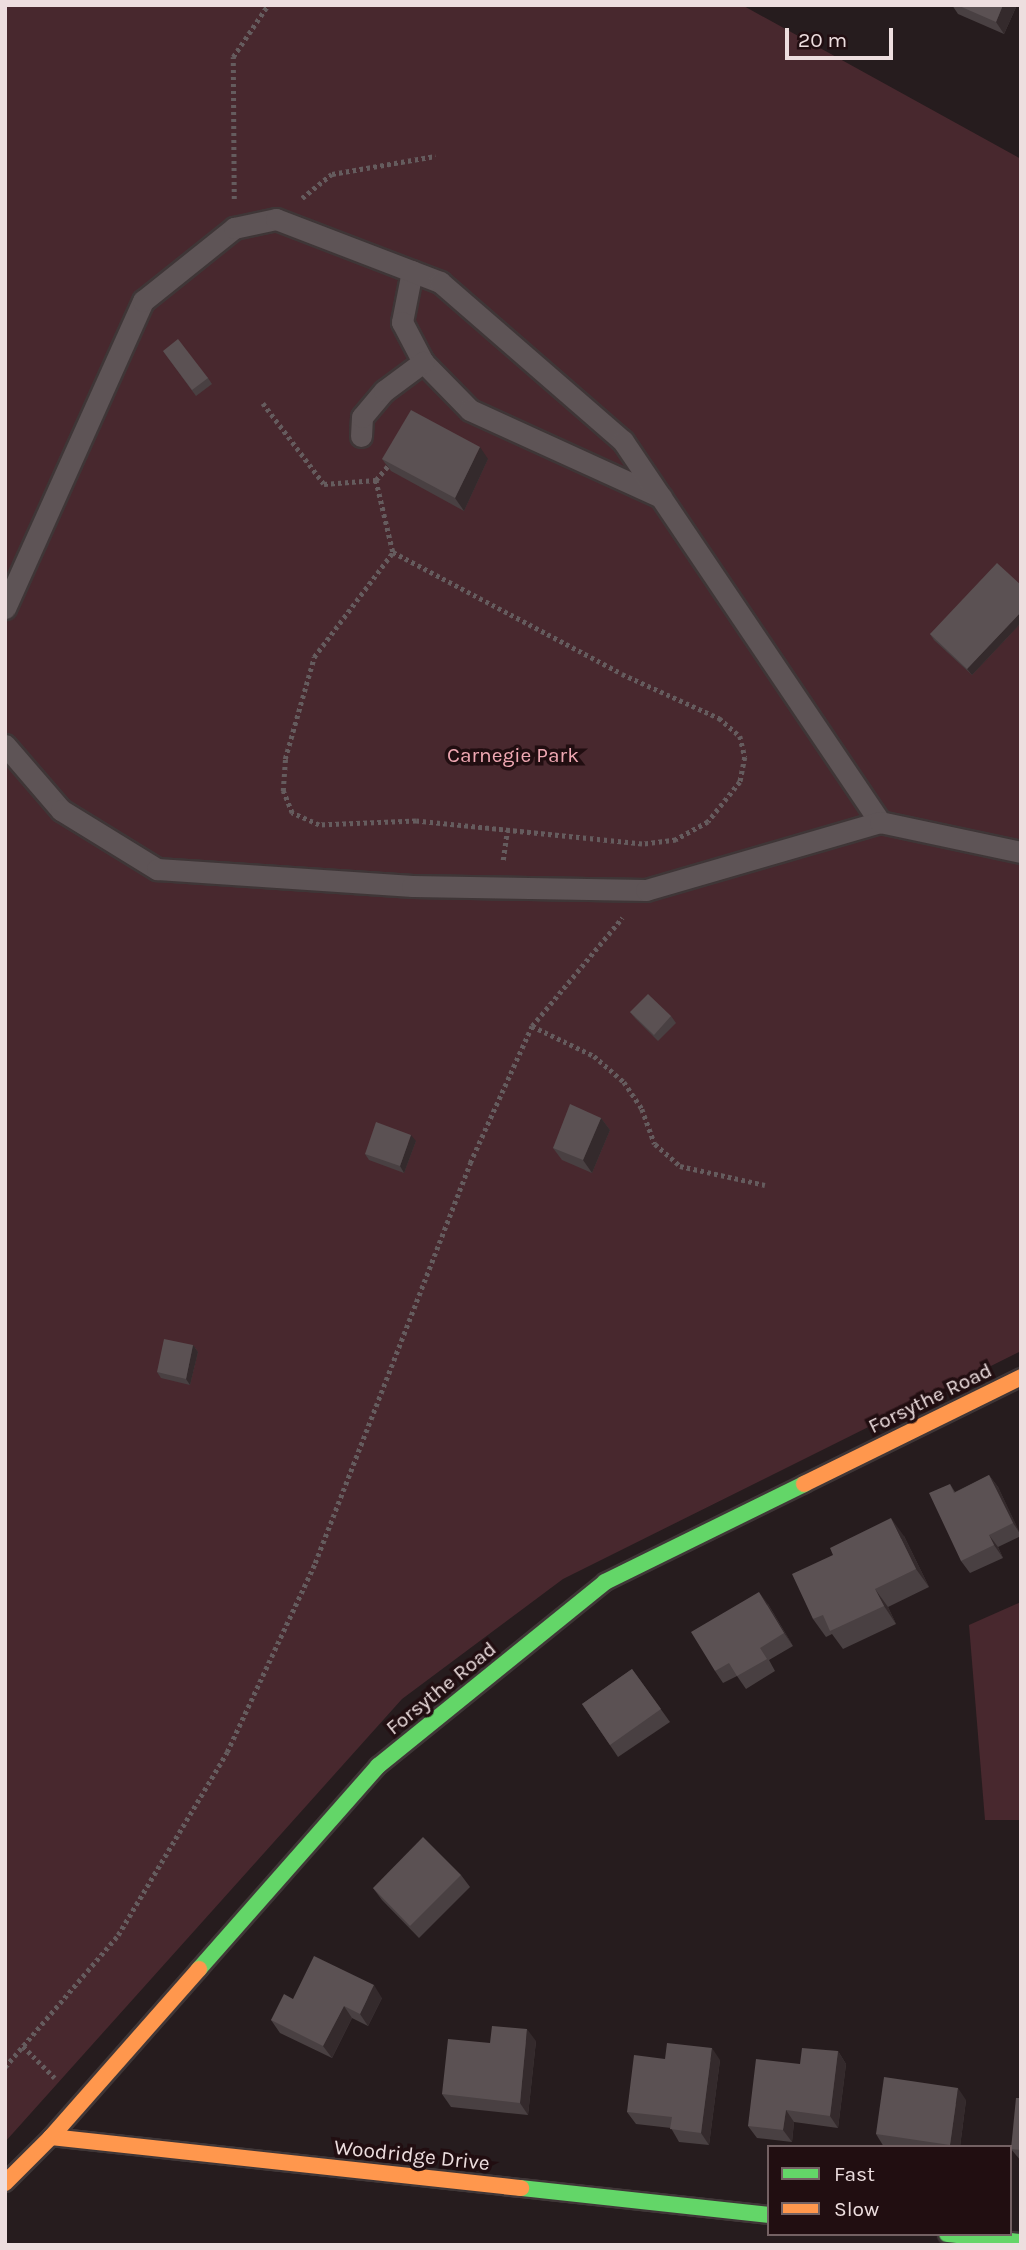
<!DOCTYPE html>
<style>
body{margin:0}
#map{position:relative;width:1026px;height:2250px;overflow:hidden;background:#261c1e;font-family:Karla,sans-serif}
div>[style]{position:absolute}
.green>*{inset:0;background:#48282e}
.path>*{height:4.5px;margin-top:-2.25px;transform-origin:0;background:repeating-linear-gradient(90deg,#655c5e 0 3.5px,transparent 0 7px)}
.roads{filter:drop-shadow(2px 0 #3f3637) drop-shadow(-2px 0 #3f3637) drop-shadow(0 2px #3f3637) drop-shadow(0 -2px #3f3637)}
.lane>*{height:21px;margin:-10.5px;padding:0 10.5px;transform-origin:10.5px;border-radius:10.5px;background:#5e5456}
.fast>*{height:16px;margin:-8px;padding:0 8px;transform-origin:8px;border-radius:8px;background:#63d668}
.slow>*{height:16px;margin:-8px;padding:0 8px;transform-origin:8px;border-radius:8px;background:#ff974d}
.wall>*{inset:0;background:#494042}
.shaded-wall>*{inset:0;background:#342a2c}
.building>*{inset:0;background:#5b5153}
span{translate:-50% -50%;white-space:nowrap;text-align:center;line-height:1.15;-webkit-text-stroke:7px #210e11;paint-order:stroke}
.park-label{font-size:21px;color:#f0a8b3}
.street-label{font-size:21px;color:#eddedf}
.frame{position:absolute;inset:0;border:7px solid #eddedf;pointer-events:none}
.legend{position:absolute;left:767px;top:2145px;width:245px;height:91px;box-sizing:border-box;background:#210e11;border:2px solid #736163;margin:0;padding:9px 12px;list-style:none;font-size:21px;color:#eddedf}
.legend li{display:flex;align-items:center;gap:14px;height:35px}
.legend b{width:35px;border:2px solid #736163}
.scale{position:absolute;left:785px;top:28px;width:108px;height:32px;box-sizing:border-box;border:4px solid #eddedf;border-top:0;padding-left:9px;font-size:21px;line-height:24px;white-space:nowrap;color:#eddedf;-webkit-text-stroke:5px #210e11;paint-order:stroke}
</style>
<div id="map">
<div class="green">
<i style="clip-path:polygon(5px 5px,742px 5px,1021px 159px,1021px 1351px,563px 1579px,402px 1699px,5px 2142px)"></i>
<i style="clip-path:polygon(1021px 1602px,1021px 1820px,985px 1820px,969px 1625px)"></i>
</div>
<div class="path">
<i style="left:302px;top:198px;width:38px;rotate:-39deg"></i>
<i style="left:332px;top:174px;width:105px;rotate:-9.9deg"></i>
<i style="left:234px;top:199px;width:142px;rotate:-90.4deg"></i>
<i style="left:233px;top:57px;width:63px;rotate:-56.1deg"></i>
<i style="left:263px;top:403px;width:101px;rotate:53deg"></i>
<i style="left:324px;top:484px;width:52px;rotate:-4.4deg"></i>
<i style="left:376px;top:480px;width:23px;rotate:-50deg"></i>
<i style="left:376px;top:480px;width:74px;rotate:76.7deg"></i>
<i style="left:393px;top:552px;width:259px;rotate:28deg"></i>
<i style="left:622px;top:674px;width:107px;rotate:24.4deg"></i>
<i style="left:719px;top:718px;width:28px;rotate:41deg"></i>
<i style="left:740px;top:736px;width:22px;rotate:77deg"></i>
<i style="left:745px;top:757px;width:25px;rotate:101deg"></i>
<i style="left:740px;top:782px;width:51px;rotate:128.7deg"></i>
<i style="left:708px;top:822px;width:37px;rotate:151deg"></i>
<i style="left:676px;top:840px;width:34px;rotate:173deg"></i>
<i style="left:642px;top:844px;width:227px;rotate:-174.2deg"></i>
<i style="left:416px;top:821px;width:97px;rotate:177.6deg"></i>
<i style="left:319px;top:825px;width:30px;rotate:-156deg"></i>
<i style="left:292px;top:813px;width:24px;rotate:-112deg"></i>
<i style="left:283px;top:791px;width:32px;rotate:-86deg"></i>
<i style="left:285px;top:759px;width:106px;rotate:-74.1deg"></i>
<i style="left:314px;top:657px;width:131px;rotate:-53deg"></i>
<i style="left:503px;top:860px;width:30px;rotate:-82deg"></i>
<i style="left:532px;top:1026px;width:69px;rotate:25.8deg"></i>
<i style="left:594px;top:1056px;width:40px;rotate:41deg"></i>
<i style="left:624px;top:1082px;width:32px;rotate:56deg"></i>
<i style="left:642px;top:1109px;width:37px;rotate:70deg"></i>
<i style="left:655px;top:1144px;width:33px;rotate:41deg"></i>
<i style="left:680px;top:1166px;width:87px;rotate:12.6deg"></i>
<i style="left:23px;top:2046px;width:45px;rotate:45deg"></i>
<i style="left:5px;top:2067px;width:174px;rotate:-49.4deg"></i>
<i style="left:118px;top:1935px;width:213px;rotate:-59.2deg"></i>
<i style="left:227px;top:1752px;width:208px;rotate:-65deg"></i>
<i style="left:315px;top:1563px;width:429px;rotate:-68.8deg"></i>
<i style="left:470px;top:1163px;width:150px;rotate:-65.7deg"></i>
<i style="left:532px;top:1026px;width:141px;rotate:-50.2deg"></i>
</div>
<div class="roads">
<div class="lane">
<i style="left:412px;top:271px;width:52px;rotate:101.1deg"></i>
<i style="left:402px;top:322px;width:45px;rotate:62.3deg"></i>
<i style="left:423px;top:362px;width:67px;rotate:45.6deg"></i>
<i style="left:470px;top:410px;width:210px;rotate:24.5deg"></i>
<i style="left:361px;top:436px;width:19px;rotate:-87deg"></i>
<i style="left:362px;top:417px;width:34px;rotate:-50deg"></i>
<i style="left:384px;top:391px;width:49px;rotate:-36.6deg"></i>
<i style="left:5px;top:608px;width:337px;rotate:-65.8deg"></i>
<i style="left:143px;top:301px;width:117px;rotate:-38.7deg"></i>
<i style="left:234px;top:228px;width:43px;rotate:-12.1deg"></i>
<i style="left:276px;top:219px;width:176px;rotate:21deg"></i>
<i style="left:440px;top:282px;width:242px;rotate:41deg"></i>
<i style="left:623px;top:441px;width:460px;rotate:56deg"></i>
<i style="left:5px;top:745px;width:86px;rotate:49.3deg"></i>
<i style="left:61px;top:810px;width:113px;rotate:31.6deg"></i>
<i style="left:157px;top:869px;width:256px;rotate:3.8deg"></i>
<i style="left:412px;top:886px;width:234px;rotate:1deg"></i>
<i style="left:646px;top:890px;width:244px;rotate:-16.2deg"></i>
<i style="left:880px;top:822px;width:144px;rotate:12deg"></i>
</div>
<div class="fast">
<i style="left:199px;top:1969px;width:271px;rotate:-48.6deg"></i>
<i style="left:378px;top:1766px;width:292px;rotate:-39deg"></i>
<i style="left:605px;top:1582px;width:222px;rotate:-26.2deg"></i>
<i style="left:521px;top:2188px;width:249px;rotate:6.2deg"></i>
<i style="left:947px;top:2234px;width:74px;rotate:6.2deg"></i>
</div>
<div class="slow">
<i style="left:804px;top:1484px;width:242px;rotate:-26.2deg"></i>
<i style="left:51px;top:2137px;width:473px;rotate:6.2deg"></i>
<i style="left:5px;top:2183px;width:65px;rotate:-45deg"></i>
<i style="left:51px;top:2137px;width:224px;rotate:-48.6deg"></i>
</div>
</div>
<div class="wall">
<i style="clip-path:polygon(952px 5px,1017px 5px,1004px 34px,958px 14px)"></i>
<i style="clip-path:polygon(163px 351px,208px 378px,212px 384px,196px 396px)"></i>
<i style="clip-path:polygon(382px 459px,488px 459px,464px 511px,391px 471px)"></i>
<i style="clip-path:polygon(1021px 585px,1021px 623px,972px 675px,934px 640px,930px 634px)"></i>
<i style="clip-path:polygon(630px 1012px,671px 1016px,676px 1023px,658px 1041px,635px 1018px)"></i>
<i style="clip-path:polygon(601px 1118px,610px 1130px,592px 1173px,562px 1160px,553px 1148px)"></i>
<i style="clip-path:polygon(416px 1141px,404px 1173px,369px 1160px,365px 1154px)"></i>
<i style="clip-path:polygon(193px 1345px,198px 1352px,190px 1385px,161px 1378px,157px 1372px)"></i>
<i style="clip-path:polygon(989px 1475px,998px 1487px,1021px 1536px,998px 1547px,1003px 1558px,970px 1573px,961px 1561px,950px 1484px,955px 1492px)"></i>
<i style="clip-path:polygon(904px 1536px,929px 1587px,888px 1607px,896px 1624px,843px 1649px,832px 1634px,826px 1637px,813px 1619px)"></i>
<i style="clip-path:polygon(768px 1604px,793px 1646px,769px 1660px,775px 1671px,746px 1689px,737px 1676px,723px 1683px,715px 1671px)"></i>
<i style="clip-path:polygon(632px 1669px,670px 1722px,618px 1757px,582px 1704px)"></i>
<i style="clip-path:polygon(461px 1875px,470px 1887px,419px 1938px,382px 1900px,373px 1888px)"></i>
<i style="clip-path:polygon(382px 1998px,368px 2026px,352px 2018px,332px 2058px,280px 2033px,271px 2020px,293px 1999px)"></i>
<i style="clip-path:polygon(536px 2041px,528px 2115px,451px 2107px,442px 2094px,490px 2043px)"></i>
<i style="clip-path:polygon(838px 2051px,846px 2064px,838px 2128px,794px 2122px,792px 2142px,757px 2138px,748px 2126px,800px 2064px)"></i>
<i style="clip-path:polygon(665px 2059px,720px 2060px,709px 2145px,679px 2142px,671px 2128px,636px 2124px,627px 2112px)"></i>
<i style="clip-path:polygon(1021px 2098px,1021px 2161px,1011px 2149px)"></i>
<i style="clip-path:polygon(966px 2100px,960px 2147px,884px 2147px,876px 2134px)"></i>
</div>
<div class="shaded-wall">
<i style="clip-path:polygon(1003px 5px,1017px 5px,1004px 34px,996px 22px)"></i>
<i style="clip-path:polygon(480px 447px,488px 459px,464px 511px,455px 498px)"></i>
<i style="clip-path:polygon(1021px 612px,1021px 623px,972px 675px,967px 669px)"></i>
<i style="clip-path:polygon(601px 1118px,610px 1130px,592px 1173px,583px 1160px)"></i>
<i style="clip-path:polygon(411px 1135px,416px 1141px,404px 1173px,400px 1166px)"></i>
<i style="clip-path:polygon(193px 1345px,198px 1352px,190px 1385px,186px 1379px)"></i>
<i style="clip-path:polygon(989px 1475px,998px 1487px,1021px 1535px,1013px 1523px)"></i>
<i style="clip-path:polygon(891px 1518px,904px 1536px,929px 1587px,916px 1569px)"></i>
<i style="clip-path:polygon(989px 1535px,998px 1547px,1003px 1558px,994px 1545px)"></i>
<i style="clip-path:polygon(875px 1589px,888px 1607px,896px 1624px,884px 1606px)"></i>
<i style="clip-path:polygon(759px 1592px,768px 1604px,793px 1646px,784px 1633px)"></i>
<i style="clip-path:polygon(374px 1985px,382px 1998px,368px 2026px,360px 2014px)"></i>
<i style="clip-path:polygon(344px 2006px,352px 2018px,332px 2058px,323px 2046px)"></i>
<i style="clip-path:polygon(527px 2029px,536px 2041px,528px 2115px,520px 2103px)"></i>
<i style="clip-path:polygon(712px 2048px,720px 2060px,709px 2145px,701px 2133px)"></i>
<i style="clip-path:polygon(838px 2051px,846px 2064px,838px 2128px,830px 2116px)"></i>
<i style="clip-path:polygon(958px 2088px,966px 2100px,960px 2147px,951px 2147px,950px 2145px)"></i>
<i style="clip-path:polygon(786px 2110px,794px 2122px,792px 2142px,783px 2130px)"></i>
</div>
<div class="building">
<i style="clip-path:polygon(957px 5px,1003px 5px,996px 22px)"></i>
<i style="clip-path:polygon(178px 339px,208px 378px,192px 390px,163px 351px)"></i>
<i style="clip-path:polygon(411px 410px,480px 447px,455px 498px,382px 459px)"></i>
<i style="clip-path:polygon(997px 563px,1021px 585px,1021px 612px,967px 669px,930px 634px)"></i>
<i style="clip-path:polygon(648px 994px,671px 1016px,654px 1035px,630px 1012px)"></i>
<i style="clip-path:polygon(570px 1104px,601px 1118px,583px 1160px,553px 1148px)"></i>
<i style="clip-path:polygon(376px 1122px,411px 1135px,400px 1166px,365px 1154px)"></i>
<i style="clip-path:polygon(164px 1339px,193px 1345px,186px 1379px,157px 1372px)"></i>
<i style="clip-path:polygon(989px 1475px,1013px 1523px,989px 1535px,994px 1545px,961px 1561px,929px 1493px,950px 1484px,954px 1493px)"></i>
<i style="clip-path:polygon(891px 1518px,916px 1569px,875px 1589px,884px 1606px,830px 1631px,823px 1615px,813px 1619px,792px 1574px,833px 1555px,830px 1548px)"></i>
<i style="clip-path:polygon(759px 1592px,784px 1633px,760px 1648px,767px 1659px,737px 1676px,729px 1663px,715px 1671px,691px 1632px)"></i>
<i style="clip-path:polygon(632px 1669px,661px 1709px,610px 1745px,582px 1704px)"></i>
<i style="clip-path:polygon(423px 1837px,461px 1875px,410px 1926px,373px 1888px)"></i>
<i style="clip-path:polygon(314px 1956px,374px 1985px,360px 2014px,344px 2006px,323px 2046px,271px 2020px,284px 1994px,293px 1999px)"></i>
<i style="clip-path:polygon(492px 2026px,527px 2029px,520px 2103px,442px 2094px,448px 2039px,490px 2043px)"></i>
<i style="clip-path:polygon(667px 2043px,712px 2048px,701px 2133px,670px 2129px,672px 2117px,627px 2112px,634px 2055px,665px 2059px)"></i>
<i style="clip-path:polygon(802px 2048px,838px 2051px,830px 2116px,786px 2110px,783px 2130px,748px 2126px,756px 2059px,800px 2064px)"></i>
<i style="clip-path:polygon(884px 2077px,958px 2088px,950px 2145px,876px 2134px)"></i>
<i style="clip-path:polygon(1016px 2098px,1021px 2098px,1021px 2150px,1011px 2149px)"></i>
</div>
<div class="park-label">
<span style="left:513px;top:755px">Carnegie Park</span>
</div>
<div class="street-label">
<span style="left:930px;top:1398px;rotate:-26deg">Forsythe Road</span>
<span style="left:441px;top:1688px;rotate:-39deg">Forsythe Road</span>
<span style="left:412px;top:2155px;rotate:6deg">Woodridge Drive</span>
</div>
<div class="frame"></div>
<ul class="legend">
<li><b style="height:9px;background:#63d668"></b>Fast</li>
<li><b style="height:9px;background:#ff974d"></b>Slow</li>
</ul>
<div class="scale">20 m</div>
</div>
